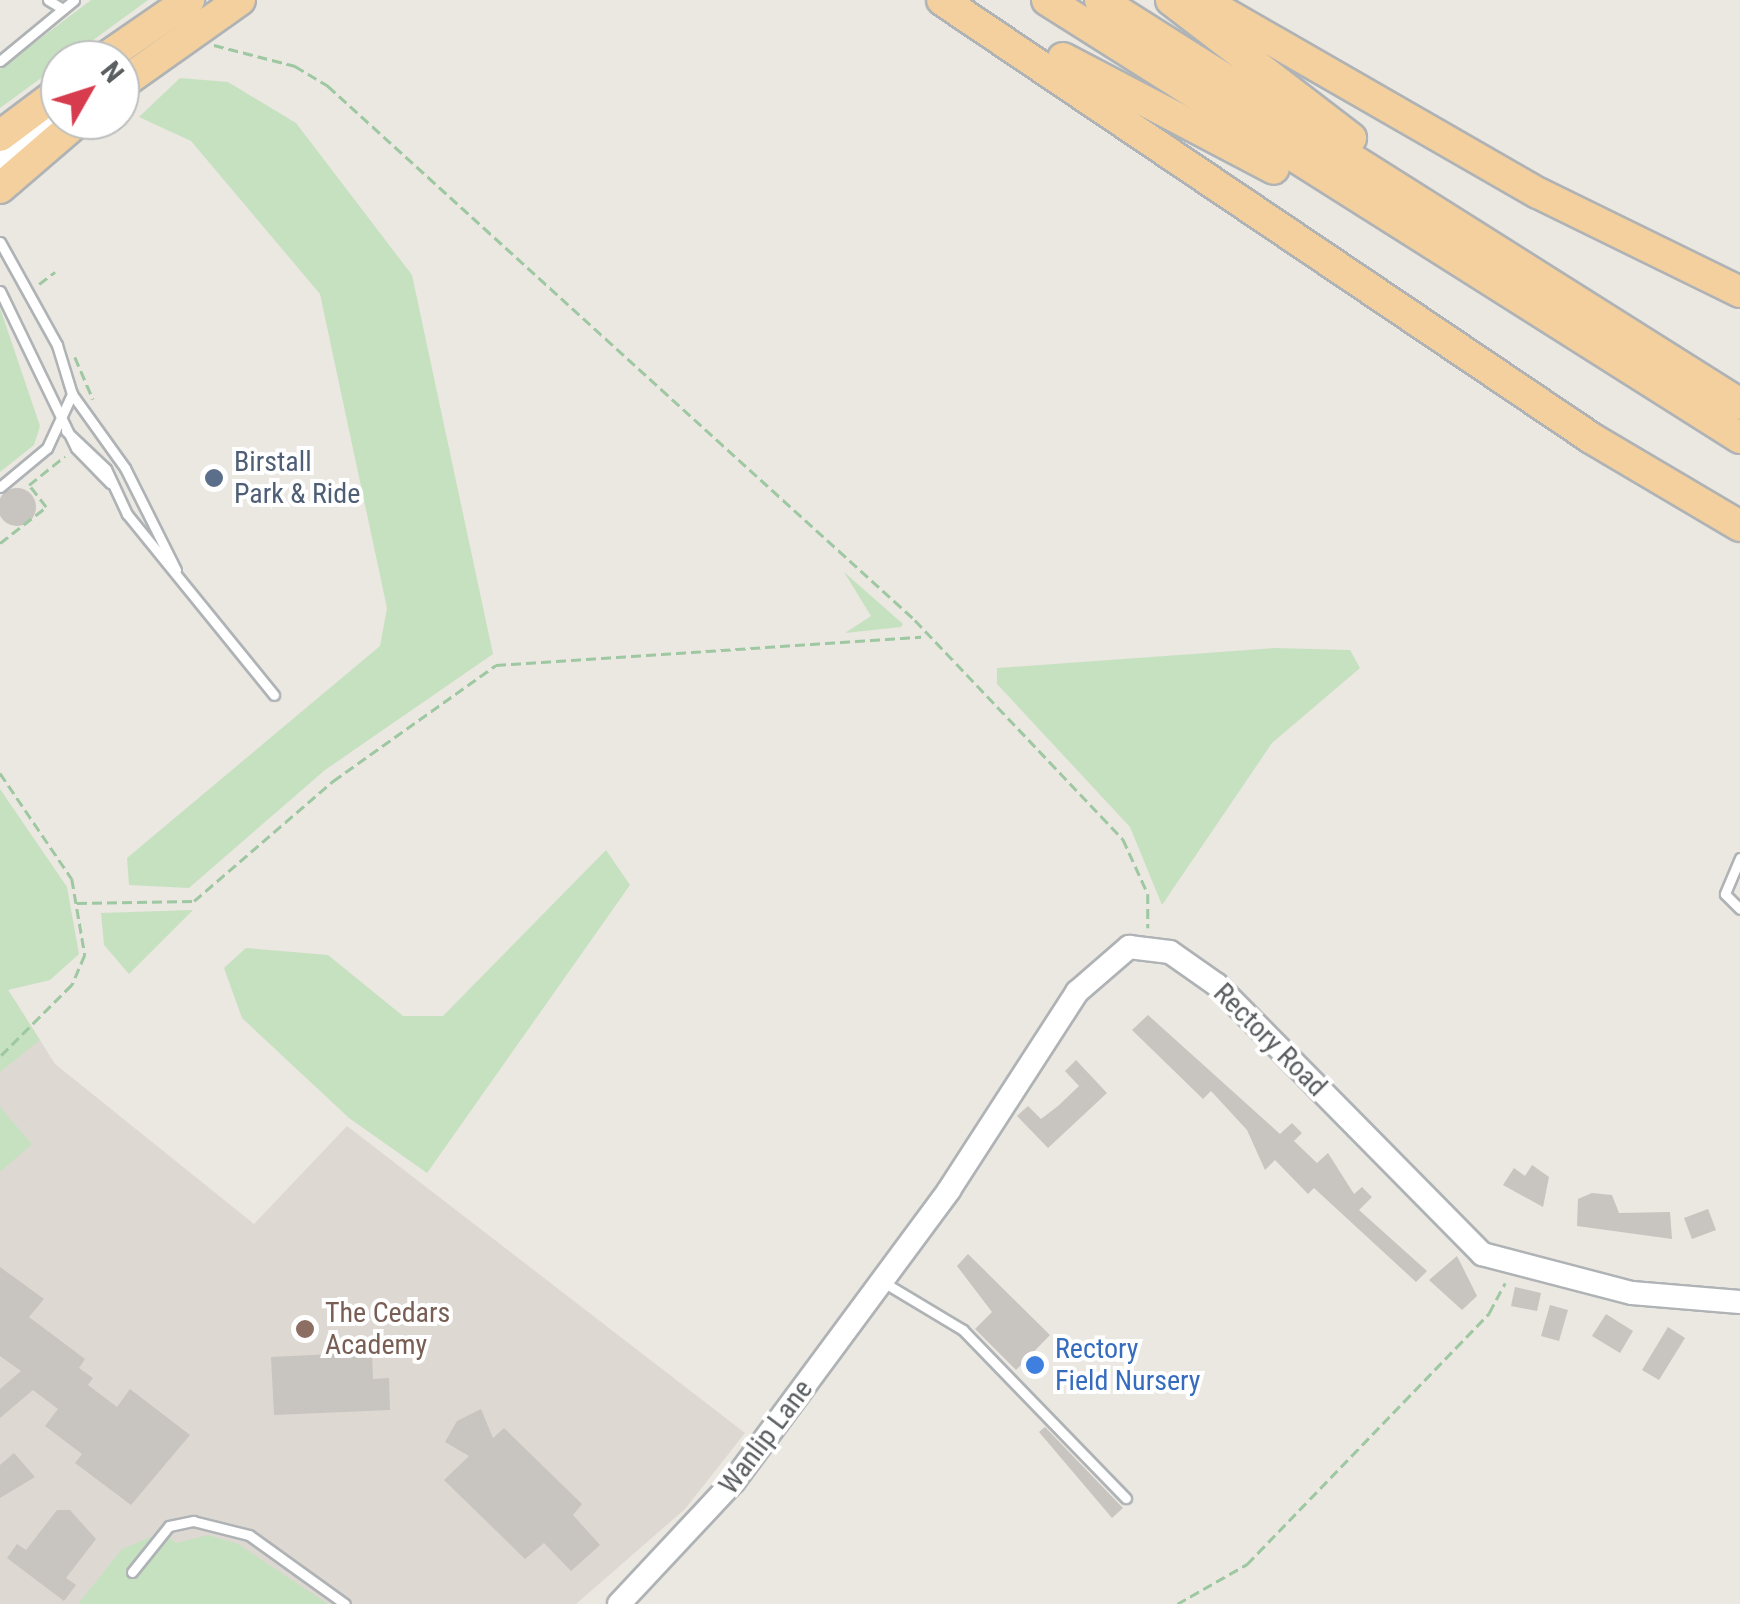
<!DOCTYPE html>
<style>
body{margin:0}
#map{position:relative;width:1740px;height:1604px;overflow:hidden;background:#ebe7e1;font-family:"Roboto Condensed",sans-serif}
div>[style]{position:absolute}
.education>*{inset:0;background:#ded8d2}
.green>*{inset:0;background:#c6e1c0}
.building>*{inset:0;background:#c8c4c0}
.round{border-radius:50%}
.path>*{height:2.5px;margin-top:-1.25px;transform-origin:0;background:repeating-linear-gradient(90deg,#9ec8a1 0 10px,transparent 0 15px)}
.roads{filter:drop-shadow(2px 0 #afb3b5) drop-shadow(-2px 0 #afb3b5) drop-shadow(0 2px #afb3b5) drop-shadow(0 -2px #afb3b5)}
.service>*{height:9px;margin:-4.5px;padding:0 4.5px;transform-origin:4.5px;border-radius:4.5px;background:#fff}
.tertiary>*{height:22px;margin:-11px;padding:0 11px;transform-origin:11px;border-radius:11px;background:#fff}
.trunk>*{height:30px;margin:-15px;padding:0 15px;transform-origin:15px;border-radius:15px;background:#f4d09e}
.dots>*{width:28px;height:28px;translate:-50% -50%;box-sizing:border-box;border:5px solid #fff;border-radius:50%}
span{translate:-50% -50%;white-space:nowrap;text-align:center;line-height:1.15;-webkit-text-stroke:8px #fff;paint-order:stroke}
.service-label{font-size:28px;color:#4e5e75}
.left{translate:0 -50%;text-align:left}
.street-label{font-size:28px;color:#5a5e60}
.education-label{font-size:28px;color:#785e54}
.shop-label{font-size:28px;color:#366cbe}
.north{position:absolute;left:40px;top:40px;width:100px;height:100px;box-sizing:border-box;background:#fff;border:2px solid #bdbfbf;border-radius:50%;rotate:51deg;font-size:28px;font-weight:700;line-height:40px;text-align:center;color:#5a5e60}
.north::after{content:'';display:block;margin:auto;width:35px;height:45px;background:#d73b4e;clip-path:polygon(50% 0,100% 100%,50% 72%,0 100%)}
</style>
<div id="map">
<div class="education">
<i style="clip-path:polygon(0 977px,55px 1064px,254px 1224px,347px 1126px,745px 1433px,685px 1509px,576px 1604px,0 1604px)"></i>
</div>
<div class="green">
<i style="clip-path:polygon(91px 0,148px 0,0 108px,0 69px)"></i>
<i style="clip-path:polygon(180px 78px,228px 82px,296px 123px,412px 275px,493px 654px,325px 770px,189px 888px,129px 885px,127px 858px,380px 646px,387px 608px,320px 294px,191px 141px,139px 117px)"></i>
<i style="clip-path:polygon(0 308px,40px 426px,34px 445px,0 472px)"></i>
<i style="clip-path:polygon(844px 572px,903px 624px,901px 627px,845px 633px,871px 616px)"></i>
<i style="clip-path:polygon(1274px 648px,1350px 650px,1360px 668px,1272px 743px,1162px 905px,1130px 827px,997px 684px,997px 668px)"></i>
<i style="clip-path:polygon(0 789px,67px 887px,79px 954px,50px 980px,8px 990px,40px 1040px,0 1072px)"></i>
<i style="clip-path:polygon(606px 850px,630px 885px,427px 1173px,349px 1118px,242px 1018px,224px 968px,246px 948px,328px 955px,403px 1016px,443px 1016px)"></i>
<i style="clip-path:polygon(193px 910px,129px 974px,104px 945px,101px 913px)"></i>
<i style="clip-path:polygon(0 1107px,32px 1144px,0 1172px)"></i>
<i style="clip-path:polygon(161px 1533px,177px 1543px,208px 1535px,238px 1544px,328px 1604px,78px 1604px,122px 1549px)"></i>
</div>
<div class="building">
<i class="round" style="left:-2px;top:488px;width:38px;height:38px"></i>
<i style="clip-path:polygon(1148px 1015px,1280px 1134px,1292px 1123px,1302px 1133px,1294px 1141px,1317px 1163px,1328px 1153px,1354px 1194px,1362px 1187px,1372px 1197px,1359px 1210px,1427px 1271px,1416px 1282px,1314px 1188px,1308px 1194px,1275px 1160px,1265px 1170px,1247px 1130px,1211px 1091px,1203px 1099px,1132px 1030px)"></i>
<i style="clip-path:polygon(1076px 1060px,1107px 1093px,1048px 1148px,1017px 1116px,1028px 1106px,1041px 1119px,1058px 1106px,1079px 1086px,1065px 1071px)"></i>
<i style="clip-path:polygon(1532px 1165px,1549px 1177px,1543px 1207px,1503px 1185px,1514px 1168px,1525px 1176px)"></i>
<i style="clip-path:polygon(1592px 1193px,1612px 1195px,1619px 1213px,1670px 1212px,1672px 1239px,1577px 1226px,1578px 1199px)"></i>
<i style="clip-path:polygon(1708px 1209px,1716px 1230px,1692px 1239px,1684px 1218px)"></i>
<i style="clip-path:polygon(968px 1254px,1050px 1335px,1016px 1370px,975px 1329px,992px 1312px,957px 1266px)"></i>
<i style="clip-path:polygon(1457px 1256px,1477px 1296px,1462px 1310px,1429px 1280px)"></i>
<i style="clip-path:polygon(0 1267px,44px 1299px,29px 1317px,85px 1359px,79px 1368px,93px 1378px,88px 1385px,117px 1407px,130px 1389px,190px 1435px,131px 1505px,75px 1463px,82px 1454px,45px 1426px,58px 1409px,33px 1390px,0 1418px,0 1389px,21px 1371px,0 1356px)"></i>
<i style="clip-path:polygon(1515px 1287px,1541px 1293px,1537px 1311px,1511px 1306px)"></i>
<i style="clip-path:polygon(1550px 1305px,1568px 1310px,1559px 1341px,1541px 1336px)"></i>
<i style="clip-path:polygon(1606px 1314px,1633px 1331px,1620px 1353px,1592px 1336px)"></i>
<i style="clip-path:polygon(1668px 1327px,1685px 1338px,1659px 1380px,1642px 1370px)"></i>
<i style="clip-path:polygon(372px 1352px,373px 1379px,389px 1378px,390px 1410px,274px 1415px,271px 1357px)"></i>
<i style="clip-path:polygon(481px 1409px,493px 1438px,504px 1428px,582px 1504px,573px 1515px,600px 1545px,571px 1571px,544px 1543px,525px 1559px,444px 1480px,469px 1456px,445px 1442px,457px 1421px)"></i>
<i style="clip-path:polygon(1045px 1427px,1123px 1508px,1112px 1518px,1039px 1432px)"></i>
<i style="clip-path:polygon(14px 1453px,35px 1477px,0 1498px,0 1465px)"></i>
<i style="clip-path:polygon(57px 1510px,70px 1510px,96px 1539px,66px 1578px,76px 1585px,64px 1601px,7px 1558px,17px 1544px,26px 1550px)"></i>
</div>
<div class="path">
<i style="left:214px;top:45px;width:84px;rotate:14.5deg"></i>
<i style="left:295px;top:66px;width:39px;rotate:31deg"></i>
<i style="left:328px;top:86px;width:794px;rotate:42.29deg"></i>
<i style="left:915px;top:620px;width:302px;rotate:46.5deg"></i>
<i style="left:1123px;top:839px;width:60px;rotate:65.6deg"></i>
<i style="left:1148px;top:894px;width:34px;rotate:90deg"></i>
<i style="left:39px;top:284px;width:20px;rotate:-37deg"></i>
<i style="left:75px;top:357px;width:46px;rotate:66.8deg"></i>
<i style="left:0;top:543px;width:58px;rotate:-38deg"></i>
<i style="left:46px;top:507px;width:28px;rotate:-128deg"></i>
<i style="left:29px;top:485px;width:46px;rotate:-38.9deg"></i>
<i style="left:0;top:773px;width:128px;rotate:55.8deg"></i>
<i style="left:72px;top:879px;width:77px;rotate:80.3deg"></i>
<i style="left:85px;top:955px;width:33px;rotate:113deg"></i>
<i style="left:72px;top:985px;width:102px;rotate:135deg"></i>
<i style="left:77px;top:903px;width:117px;rotate:-1deg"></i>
<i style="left:194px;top:901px;width:184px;rotate:-40.8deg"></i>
<i style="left:333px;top:781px;width:200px;rotate:-35.4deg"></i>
<i style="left:496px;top:665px;width:426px;rotate:-3.8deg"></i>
<i style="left:1177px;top:1604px;width:81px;rotate:-29.7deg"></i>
<i style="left:1247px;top:1564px;width:349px;rotate:-46deg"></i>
<i style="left:1489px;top:1313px;width:34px;rotate:-62deg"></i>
</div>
<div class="roads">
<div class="service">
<i style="left:48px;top:0;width:17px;rotate:31deg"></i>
<i style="left:0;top:61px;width:96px;rotate:-39.5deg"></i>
<i style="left:0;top:242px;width:118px;rotate:61deg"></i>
<i style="left:57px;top:345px;width:51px;rotate:73deg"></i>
<i style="left:72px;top:394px;width:91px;rotate:54.4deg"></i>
<i style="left:125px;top:468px;width:114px;rotate:63.4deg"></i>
<i style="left:0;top:291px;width:174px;rotate:64.2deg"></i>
<i style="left:76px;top:448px;width:49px;rotate:45.8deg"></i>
<i style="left:66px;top:431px;width:55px;rotate:43.5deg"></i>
<i style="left:106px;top:469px;width:50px;rotate:65deg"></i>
<i style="left:127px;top:514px;width:233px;rotate:50.9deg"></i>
<i style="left:0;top:487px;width:61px;rotate:-39.7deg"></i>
<i style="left:47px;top:448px;width:60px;rotate:-65.2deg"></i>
<i style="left:1740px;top:858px;width:39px;rotate:113deg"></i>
<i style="left:1725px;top:894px;width:21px;rotate:45deg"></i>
<i style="left:883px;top:1282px;width:93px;rotate:31deg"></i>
<i style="left:963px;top:1330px;width:234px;rotate:45.9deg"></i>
<i style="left:132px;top:1572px;width:59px;rotate:-51.2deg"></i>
<i style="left:169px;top:1526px;width:25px;rotate:-12deg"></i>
<i style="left:193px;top:1521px;width:58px;rotate:14deg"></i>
<i style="left:249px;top:1535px;width:118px;rotate:35.7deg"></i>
</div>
<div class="tertiary">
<i style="left:0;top:164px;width:77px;rotate:-38.7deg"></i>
<i style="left:619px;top:1604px;width:168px;rotate:-46.9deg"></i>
<i style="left:734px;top:1481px;width:362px;rotate:-53.5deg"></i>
<i style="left:949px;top:1190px;width:236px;rotate:-57.1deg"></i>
<i style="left:1077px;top:992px;width:69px;rotate:-40.9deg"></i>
<i style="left:1129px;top:947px;width:41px;rotate:7deg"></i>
<i style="left:1170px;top:952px;width:57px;rotate:35.1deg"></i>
<i style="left:1217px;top:985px;width:378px;rotate:45.4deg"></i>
<i style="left:1482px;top:1254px;width:155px;rotate:14.6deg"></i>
<i style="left:1632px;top:1293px;width:108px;rotate:4.8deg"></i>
</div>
<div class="trunk">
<i style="left:942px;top:0;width:783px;rotate:34.01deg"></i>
<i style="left:1591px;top:438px;width:173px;rotate:30.6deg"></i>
<i style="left:1047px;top:0;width:820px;rotate:32.29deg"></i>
<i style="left:1100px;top:0;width:757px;rotate:32.26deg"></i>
<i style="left:1171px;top:0;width:227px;rotate:37.5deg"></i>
<i style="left:1202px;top:0;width:387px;rotate:29.9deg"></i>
<i style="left:1538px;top:193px;width:225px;rotate:26.1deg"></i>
<i style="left:1063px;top:58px;width:238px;rotate:27.7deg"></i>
<i style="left:102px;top:60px;width:106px;rotate:-34.6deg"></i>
<i style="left:120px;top:85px;width:147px;rotate:-35.3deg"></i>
<i style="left:0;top:136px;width:75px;rotate:-36.9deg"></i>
<i style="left:0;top:188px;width:104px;rotate:-40.7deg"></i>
</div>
</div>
<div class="dots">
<i style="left:214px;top:478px;background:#5c6f8a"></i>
<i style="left:305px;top:1329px;background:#8d6e63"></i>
<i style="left:1035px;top:1365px;background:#3f7fe0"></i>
</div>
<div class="service-label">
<span class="left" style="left:234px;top:478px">Birstall<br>Park &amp; Ride</span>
</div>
<div class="street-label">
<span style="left:1270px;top:1040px;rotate:45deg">Rectory Road</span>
<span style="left:766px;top:1437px;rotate:-53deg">Wanlip Lane</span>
</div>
<div class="education-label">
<span class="left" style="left:325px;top:1329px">The Cedars<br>Academy</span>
</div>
<div class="shop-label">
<span class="left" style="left:1055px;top:1365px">Rectory<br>Field Nursery</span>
</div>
<div class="north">N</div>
</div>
